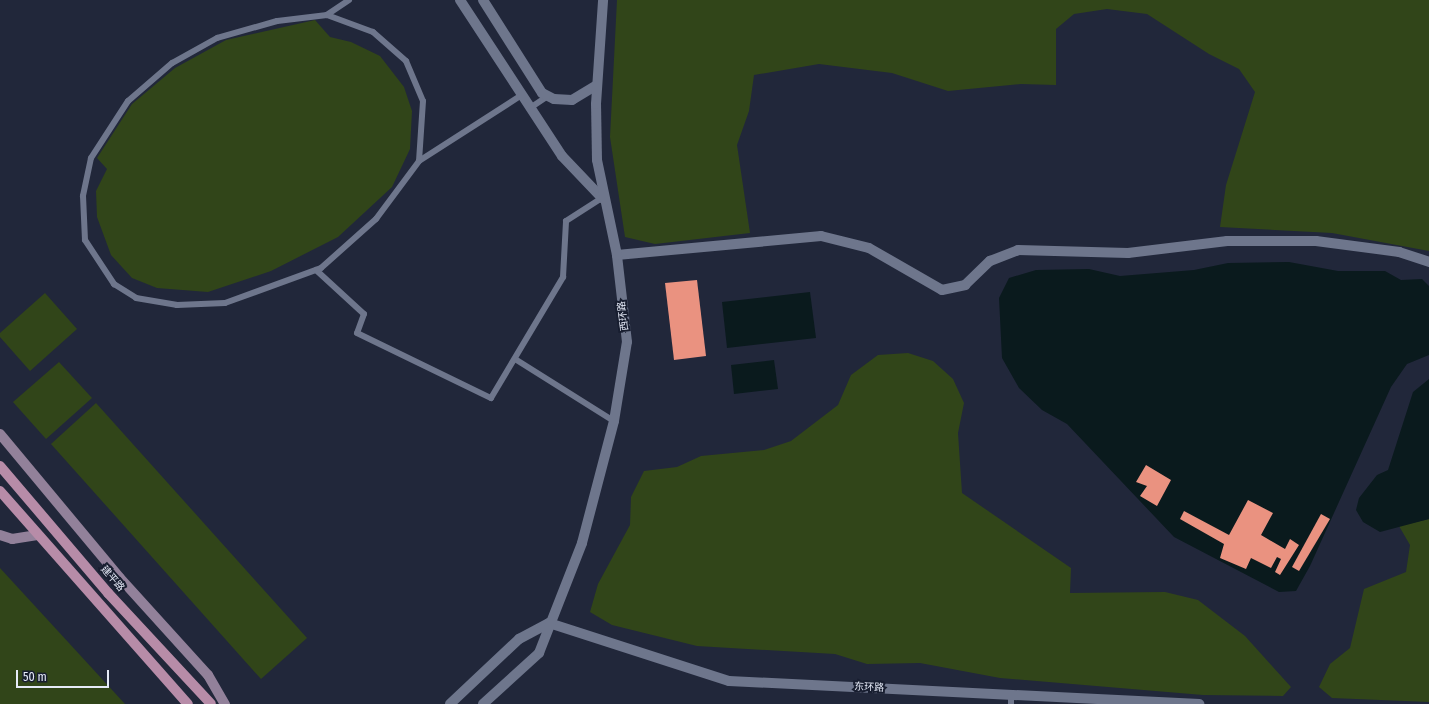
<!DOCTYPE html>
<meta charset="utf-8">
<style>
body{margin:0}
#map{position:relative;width:1429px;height:704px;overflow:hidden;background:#21273a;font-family:"Fira Sans Condensed","Noto Sans SC",sans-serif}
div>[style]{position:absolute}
.green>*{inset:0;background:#314519}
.water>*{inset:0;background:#0a1a1d}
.building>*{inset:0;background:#ea9280}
.lane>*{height:6px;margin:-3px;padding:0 3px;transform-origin:3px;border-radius:3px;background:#6e768c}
.street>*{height:10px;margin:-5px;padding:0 5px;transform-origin:5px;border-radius:5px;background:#6e768c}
.secondary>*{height:10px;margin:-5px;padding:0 5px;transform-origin:5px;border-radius:5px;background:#92819a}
.primary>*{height:10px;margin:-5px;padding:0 5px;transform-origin:5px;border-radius:5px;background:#b78ca8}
span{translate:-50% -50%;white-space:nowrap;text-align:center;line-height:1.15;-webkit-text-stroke:4px #181e30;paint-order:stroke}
.street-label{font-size:10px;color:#e5eaf7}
.scale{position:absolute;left:16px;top:670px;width:93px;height:18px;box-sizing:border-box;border:2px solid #e5eaf7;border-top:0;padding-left:5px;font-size:12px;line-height:14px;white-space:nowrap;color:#e5eaf7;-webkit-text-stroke:3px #181e30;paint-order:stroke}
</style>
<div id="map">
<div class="green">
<i style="clip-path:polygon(617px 0,1429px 0,1429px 251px,1332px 233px,1220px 227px,1226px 185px,1255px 92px,1239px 69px,1209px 54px,1147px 14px,1107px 9px,1074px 14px,1056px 29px,1056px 85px,1021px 84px,948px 91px,892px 73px,819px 64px,754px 75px,749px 111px,737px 145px,750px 233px,655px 244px,625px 237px,610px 137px)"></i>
<i style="clip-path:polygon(315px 20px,330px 37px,351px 42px,380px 56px,404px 87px,412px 111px,410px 149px,392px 187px,338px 237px,271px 271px,208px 292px,157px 288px,132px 278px,111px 255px,97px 217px,96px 191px,107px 169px,97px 158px,132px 104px,175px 68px,226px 40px)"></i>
<i style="clip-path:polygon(45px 293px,77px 329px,30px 371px,0 337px,0 333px)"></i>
<i style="clip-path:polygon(908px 353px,933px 361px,953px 379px,964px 403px,958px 433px,962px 493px,1071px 568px,1070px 593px,1165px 592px,1198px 600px,1245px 636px,1291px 687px,1283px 696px,1203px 695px,1000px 678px,920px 663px,867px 664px,835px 654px,697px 646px,612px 625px,590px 612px,598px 584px,630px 525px,631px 497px,644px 471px,677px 467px,701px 456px,764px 450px,791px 441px,838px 405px,851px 375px,878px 355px)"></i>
<i style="clip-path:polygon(59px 362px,92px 398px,46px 439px,13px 402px)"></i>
<i style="clip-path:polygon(96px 403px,307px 638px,261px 679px,51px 444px)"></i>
<i style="clip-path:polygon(1429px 519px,1429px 702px,1332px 698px,1319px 687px,1330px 664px,1350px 648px,1364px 589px,1406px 572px,1410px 545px,1399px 526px)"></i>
<i style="clip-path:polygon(0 568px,125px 704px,0 704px)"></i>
</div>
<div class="water">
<i style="clip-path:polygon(1289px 262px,1338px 271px,1385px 271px,1401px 280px,1422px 279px,1429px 286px,1429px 355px,1407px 364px,1391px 387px,1310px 566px,1296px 591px,1279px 592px,1174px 537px,1067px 424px,1042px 410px,1019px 388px,1002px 358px,999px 298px,1009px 278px,1036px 270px,1089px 269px,1120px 276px,1194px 270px,1228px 263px)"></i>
<i style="clip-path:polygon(810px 292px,816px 338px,727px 348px,722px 302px)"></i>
<i style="clip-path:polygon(774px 360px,778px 389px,734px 394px,731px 365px)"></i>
<i style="clip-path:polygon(1429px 379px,1429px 519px,1380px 532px,1363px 522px,1356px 510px,1359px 498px,1377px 475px,1388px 470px,1413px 392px)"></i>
</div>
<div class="building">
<i style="clip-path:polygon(697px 280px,706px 356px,674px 360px,665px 283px)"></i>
<i style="clip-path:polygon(1146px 465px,1171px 480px,1157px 506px,1140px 496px,1147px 486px,1136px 482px)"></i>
<i style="clip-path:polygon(1248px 500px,1273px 513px,1261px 535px,1285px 549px,1290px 539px,1299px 545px,1280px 575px,1275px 572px,1281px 559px,1277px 557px,1271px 568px,1251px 558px,1246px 569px,1220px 558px,1224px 544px,1180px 519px,1184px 511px,1229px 535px)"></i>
<i style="clip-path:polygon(1321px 514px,1330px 519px,1299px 571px,1292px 567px)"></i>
</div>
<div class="lane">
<i style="left:349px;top:0;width:27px;rotate:146deg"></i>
<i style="left:327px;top:15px;width:50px;rotate:173.2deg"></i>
<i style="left:277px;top:21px;width:62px;rotate:164.2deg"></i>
<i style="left:217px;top:38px;width:51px;rotate:150.9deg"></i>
<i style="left:172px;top:63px;width:58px;rotate:139.2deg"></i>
<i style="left:128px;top:101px;width:68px;rotate:123deg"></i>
<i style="left:91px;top:158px;width:39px;rotate:102deg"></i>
<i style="left:83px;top:196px;width:44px;rotate:87.4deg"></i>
<i style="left:85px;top:240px;width:53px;rotate:56.6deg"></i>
<i style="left:114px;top:284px;width:26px;rotate:32deg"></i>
<i style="left:136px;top:298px;width:42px;rotate:9.7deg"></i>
<i style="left:177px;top:305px;width:48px;rotate:-2.4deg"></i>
<i style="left:225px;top:303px;width:102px;rotate:-20deg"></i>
<i style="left:321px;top:268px;width:74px;rotate:-41.7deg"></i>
<i style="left:376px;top:219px;width:72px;rotate:-53.4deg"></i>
<i style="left:419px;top:161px;width:122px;rotate:-32.7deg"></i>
<i style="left:327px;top:15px;width:49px;rotate:20.3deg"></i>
<i style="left:373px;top:32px;width:44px;rotate:41.3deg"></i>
<i style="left:406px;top:61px;width:43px;rotate:67deg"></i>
<i style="left:423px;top:101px;width:60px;rotate:93.8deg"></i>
<i style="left:530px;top:108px;width:22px;rotate:-34deg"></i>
<i style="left:316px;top:270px;width:65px;rotate:42.5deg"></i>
<i style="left:364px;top:314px;width:20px;rotate:110deg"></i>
<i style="left:357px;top:333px;width:149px;rotate:25.9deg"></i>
<i style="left:491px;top:398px;width:141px;rotate:-59.2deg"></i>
<i style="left:563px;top:277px;width:56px;rotate:-86.9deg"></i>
<i style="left:566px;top:221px;width:43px;rotate:-32.6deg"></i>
<i style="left:515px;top:359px;width:117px;rotate:32.1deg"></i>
<i style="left:1011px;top:695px;width:9px;rotate:90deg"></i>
</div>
<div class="street">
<i style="left:460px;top:0;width:186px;rotate:56.8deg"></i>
<i style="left:562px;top:156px;width:58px;rotate:46.4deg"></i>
<i style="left:483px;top:0;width:110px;rotate:57.6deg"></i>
<i style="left:542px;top:93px;width:13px;rotate:27deg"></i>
<i style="left:554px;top:99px;width:18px;rotate:3deg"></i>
<i style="left:572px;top:100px;width:29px;rotate:-31deg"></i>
<i style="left:617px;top:255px;width:205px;rotate:-5.3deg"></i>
<i style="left:821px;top:236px;width:49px;rotate:14deg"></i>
<i style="left:869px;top:248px;width:84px;rotate:29.9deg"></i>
<i style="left:942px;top:290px;width:24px;rotate:-12deg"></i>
<i style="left:965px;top:285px;width:35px;rotate:-44deg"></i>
<i style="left:990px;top:261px;width:30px;rotate:-21deg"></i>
<i style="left:1018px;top:250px;width:110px;rotate:1.6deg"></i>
<i style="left:1128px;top:253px;width:100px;rotate:-6.9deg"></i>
<i style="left:1227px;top:241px;width:89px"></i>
<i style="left:1316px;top:241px;width:84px;rotate:7.5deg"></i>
<i style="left:1399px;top:252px;width:32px;rotate:18deg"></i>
<i style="left:549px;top:623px;width:189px;rotate:17.9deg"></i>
<i style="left:729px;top:681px;width:471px;rotate:2.8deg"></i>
<i style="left:450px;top:704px;width:95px;rotate:-43.3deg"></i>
<i style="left:519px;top:639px;width:34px;rotate:-28deg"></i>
<i style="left:483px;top:704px;width:76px;rotate:-42.3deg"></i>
<i style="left:539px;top:653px;width:118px;rotate:-68.6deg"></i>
<i style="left:582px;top:543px;width:126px;rotate:-75.3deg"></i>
<i style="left:614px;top:421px;width:80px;rotate:-80.7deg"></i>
<i style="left:627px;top:342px;width:88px;rotate:-96.6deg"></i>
<i style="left:617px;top:255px;width:97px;rotate:-101.9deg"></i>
<i style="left:597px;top:160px;width:56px;rotate:-91deg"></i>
<i style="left:596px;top:104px;width:104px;rotate:-86.1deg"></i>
</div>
<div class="secondary">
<i style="left:0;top:434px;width:187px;rotate:50.2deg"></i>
<i style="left:120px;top:578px;width:131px;rotate:47.8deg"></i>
<i style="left:208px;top:675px;width:34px;rotate:60deg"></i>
<i style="left:0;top:535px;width:13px;rotate:18deg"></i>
<i style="left:12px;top:539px;width:24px;rotate:-9deg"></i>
</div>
<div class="primary">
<i style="left:0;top:466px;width:167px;rotate:49.6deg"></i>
<i style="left:108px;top:593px;width:151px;rotate:47.1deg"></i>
<i style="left:0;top:491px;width:284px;rotate:48.6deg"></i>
</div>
<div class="street-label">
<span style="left:624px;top:316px;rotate:-97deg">西环路</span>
<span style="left:112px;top:579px;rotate:49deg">建平路</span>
<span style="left:869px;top:688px;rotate:3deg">东环路</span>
</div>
<div class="scale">50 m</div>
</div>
